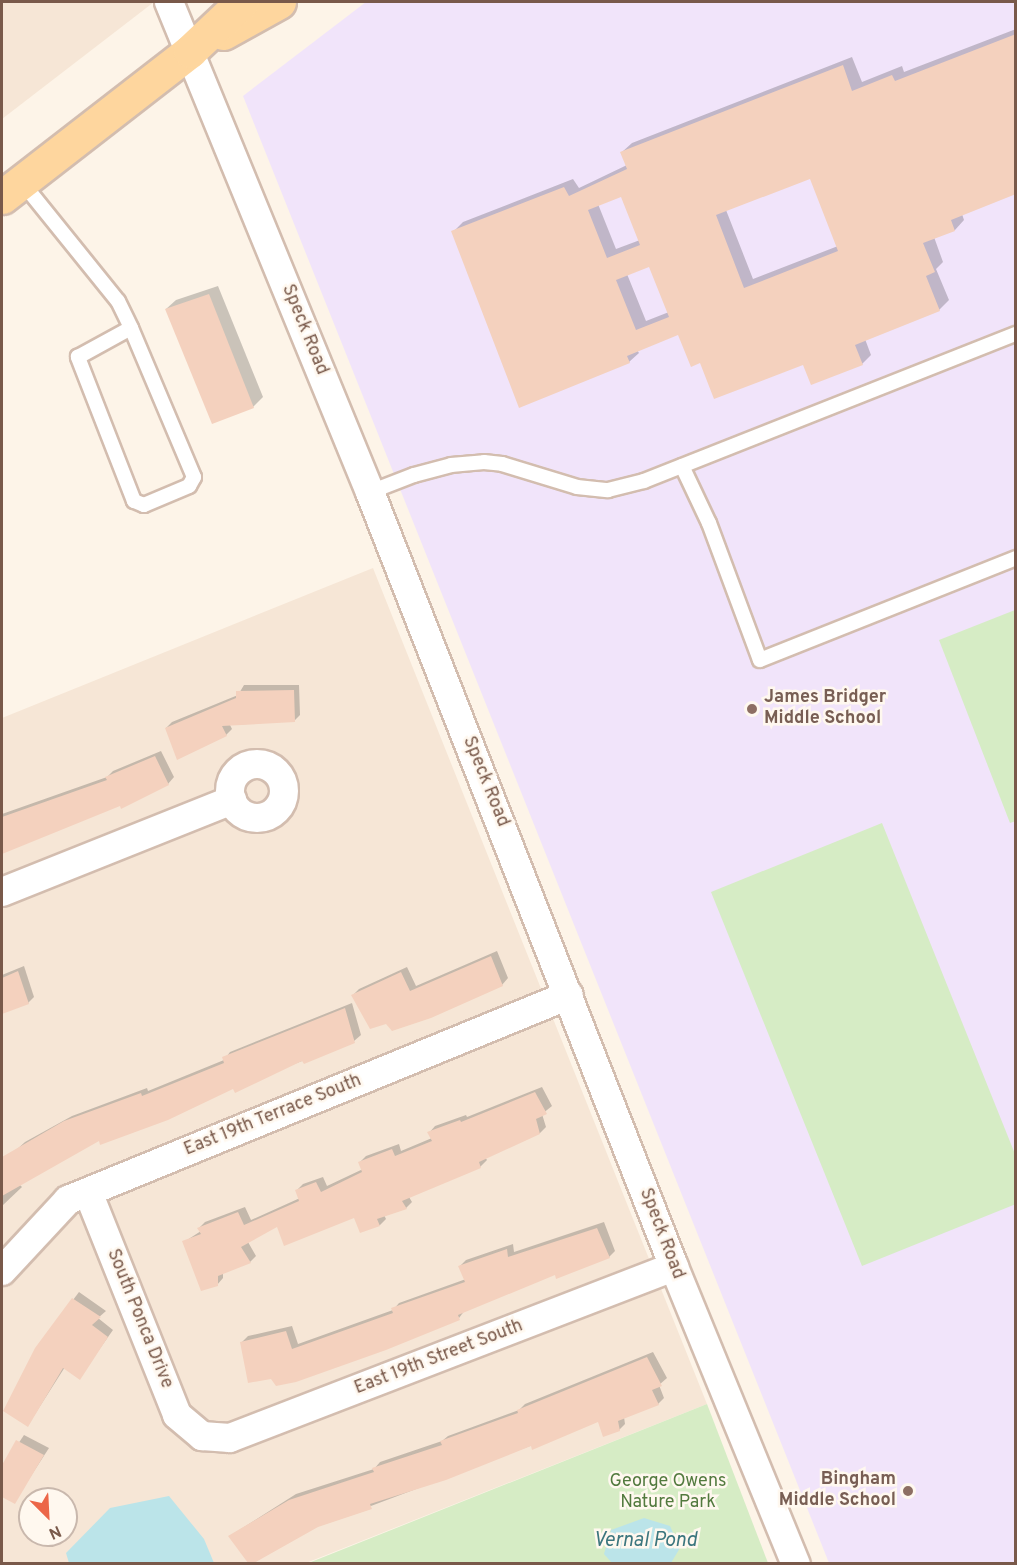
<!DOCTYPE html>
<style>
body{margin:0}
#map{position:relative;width:1017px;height:1565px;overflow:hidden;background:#fdf4e8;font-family:Overpass,sans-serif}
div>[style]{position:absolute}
.residential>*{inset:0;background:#f6e6d6}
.education>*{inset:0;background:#f1e4fa}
.green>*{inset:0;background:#d6ecc5}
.water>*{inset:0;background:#bbe4e9}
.shadow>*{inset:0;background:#0003}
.building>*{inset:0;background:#f4d1be}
.roads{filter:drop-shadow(2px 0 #d3bdaf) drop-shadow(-2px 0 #d3bdaf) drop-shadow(0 2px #d3bdaf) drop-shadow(0 -2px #d3bdaf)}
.lane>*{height:14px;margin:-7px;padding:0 7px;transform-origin:7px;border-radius:7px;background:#fff}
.street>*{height:28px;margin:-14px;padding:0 14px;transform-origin:14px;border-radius:14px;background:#fff}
.street>.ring{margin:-14px;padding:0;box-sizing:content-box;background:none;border:28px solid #fff;border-radius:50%}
.primary>*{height:33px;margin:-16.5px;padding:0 16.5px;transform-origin:16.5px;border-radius:16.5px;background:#fed69e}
.dots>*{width:16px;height:16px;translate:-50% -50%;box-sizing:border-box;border:3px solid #fff8ef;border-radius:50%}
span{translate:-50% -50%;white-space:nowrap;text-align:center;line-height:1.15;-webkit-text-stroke:5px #fff8ef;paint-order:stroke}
.street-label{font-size:18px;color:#79594a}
.education-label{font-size:18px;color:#785e54;font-weight:700}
.left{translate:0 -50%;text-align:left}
.right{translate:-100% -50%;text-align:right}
.park-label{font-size:18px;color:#527a3e}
.water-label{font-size:20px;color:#3c767e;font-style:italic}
.frame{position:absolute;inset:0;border:3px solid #79594a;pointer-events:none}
.north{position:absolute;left:18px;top:1487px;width:60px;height:60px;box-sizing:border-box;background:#fff8ef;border:2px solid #c9b8ad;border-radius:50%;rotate:156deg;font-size:16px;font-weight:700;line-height:24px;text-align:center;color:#79594a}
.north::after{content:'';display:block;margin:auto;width:21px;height:27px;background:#ec6648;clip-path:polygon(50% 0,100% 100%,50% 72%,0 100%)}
</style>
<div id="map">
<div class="residential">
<i style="clip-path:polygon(2px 2px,154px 2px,2px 119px)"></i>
<i style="clip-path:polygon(evenodd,373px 568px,707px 1404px,306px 1563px,2px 1564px,2px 718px,373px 568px,30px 1499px,66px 1499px,66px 1535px,30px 1535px,30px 1499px)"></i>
</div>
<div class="education">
<i style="clip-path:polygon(366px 2px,1015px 2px,1015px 1563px,829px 1563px,243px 96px)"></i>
</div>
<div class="green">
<i style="clip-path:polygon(1015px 610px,1016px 821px,1010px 823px,939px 640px)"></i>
<i style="clip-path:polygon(882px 823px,1015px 1154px,1016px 1204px,862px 1266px,711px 892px)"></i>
<i style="clip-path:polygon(707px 1404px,768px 1563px,306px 1564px)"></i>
</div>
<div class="water">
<i style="clip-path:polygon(169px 1496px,204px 1539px,214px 1563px,69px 1563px,66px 1553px,110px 1508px)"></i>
<i style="clip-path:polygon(644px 1518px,670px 1526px,680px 1548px,671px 1563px,612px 1563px,604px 1554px,611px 1530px)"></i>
</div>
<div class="shadow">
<i style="clip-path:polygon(evenodd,1016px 29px,1016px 193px,962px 214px,964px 220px,955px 230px,934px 237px,943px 262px,936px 269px,949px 300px,939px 310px,865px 339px,871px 355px,862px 364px,701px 361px,679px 333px,637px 350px,639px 353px,629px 362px,453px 232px,463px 222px,573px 179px,579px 188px,627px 165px,622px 152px,632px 143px,852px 57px,862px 82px,902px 66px,904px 72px,1016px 29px,811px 177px,838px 246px,753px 279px,726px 210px,811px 177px,1016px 29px,622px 195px,640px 240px,616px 249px,598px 204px,622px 195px,1016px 29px,650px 265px,669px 312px,646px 321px,627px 274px,650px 265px)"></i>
<i style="clip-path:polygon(218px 286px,263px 397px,253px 407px,166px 309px,176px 300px)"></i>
<i style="clip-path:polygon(244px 685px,299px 685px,300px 715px,294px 721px,230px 725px,232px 729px,226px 735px,166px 728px,172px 722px,238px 695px)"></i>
<i style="clip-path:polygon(161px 751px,174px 777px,168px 784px,2px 853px,2px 814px,107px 777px,113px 771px)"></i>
<i style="clip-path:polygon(497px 951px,508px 978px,502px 985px,353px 995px,359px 989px,407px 967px,416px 986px)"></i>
<i style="clip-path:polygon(24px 966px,34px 997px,28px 1003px,2px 1012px,2px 975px)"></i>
<i style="clip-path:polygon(352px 1003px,361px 1035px,354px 1041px,100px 1139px,19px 1184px,22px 1187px,2px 1206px,2px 1163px,25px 1142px,72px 1116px,147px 1088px,148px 1091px,224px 1060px,230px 1052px)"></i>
<i style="clip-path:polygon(542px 1087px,552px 1106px,542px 1114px,546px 1127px,540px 1133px,485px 1157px,487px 1160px,480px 1167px,409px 1197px,412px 1202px,406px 1208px,384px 1215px,386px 1219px,380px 1225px,361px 1231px,355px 1216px,278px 1225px,248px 1242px,256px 1256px,250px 1262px,223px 1272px,223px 1278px,217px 1285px,184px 1242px,201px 1231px,199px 1228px,205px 1222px,245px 1207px,251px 1220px,300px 1198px,297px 1190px,303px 1184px,323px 1177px,327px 1186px,363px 1169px,360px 1162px,366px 1156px,399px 1144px,401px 1151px,432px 1138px,429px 1133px,435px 1126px,466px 1115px,467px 1117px)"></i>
<i style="clip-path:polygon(604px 1222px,615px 1251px,609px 1257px,556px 1273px,465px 1310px,459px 1318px,386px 1349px,295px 1380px,242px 1342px,248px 1336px,292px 1326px,298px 1344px,393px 1310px,399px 1303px,466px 1279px,460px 1266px,466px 1260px,513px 1244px,514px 1252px)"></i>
<i style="clip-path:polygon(79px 1292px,106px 1311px,98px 1318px,113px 1330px,79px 1378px,65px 1367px,28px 1425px,37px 1348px)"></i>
<i style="clip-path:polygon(653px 1352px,667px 1378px,659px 1385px,664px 1398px,658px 1404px,624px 1417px,625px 1424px,619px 1430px,599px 1420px,318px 1526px,251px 1564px,230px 1536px,296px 1494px,374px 1469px,380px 1462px,442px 1441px,448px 1436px,519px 1410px,525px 1404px)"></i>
<i style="clip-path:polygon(24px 1435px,49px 1448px,14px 1502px,2px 1495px,2px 1468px)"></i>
</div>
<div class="building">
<i style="clip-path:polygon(evenodd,1016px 34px,1016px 194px,951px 220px,955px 231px,923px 243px,935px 272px,926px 276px,940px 311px,855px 345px,863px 365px,811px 385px,803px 365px,714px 399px,700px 363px,691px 367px,678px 335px,627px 356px,630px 363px,519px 408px,451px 231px,564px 187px,569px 196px,627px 169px,620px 152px,843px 65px,852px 91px,892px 75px,895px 81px,1016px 34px,810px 179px,838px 251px,744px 288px,716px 215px,810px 179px,1016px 34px,621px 197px,640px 245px,607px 258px,588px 210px,621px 197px,1016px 34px,649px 267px,669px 317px,636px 330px,616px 280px,649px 267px)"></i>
<i style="clip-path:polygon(209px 294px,254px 408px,212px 424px,165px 309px)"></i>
<i style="clip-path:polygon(294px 690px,295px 722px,222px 726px,227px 736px,177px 760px,165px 728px,236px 698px,236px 691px)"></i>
<i style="clip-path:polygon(155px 756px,169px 785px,121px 809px,120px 806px,2px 854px,2px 817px,107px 780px,105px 777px)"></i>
<i style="clip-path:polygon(491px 956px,503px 986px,431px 1018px,392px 1031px,386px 1024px,370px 1029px,351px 995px,401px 972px,410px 991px)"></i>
<i style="clip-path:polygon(18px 971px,29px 1004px,2px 1014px,2px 978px)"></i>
<i style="clip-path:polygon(345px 1008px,355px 1043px,304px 1064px,302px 1061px,235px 1093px,233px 1089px,168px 1120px,100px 1145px,99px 1141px,2px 1196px,2px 1157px,64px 1121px,141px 1093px,142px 1096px,224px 1063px,222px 1057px)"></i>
<i style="clip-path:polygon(535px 1092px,547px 1114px,536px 1119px,540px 1134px,479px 1162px,481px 1168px,402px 1201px,407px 1209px,377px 1219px,380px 1226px,360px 1233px,354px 1218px,284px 1246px,277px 1227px,241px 1247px,251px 1263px,218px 1276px,218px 1286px,201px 1291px,182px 1241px,201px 1234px,197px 1228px,238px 1212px,244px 1225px,299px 1201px,295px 1190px,316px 1182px,321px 1192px,362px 1172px,358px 1162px,392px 1149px,395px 1156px,432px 1141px,427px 1132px,460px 1120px,461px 1122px)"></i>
<i style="clip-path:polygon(597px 1228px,610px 1258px,556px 1279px,555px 1275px,458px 1315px,460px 1320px,386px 1350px,296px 1382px,276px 1386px,271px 1379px,248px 1383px,240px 1342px,286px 1331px,292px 1349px,393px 1313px,391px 1308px,465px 1282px,458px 1266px,507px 1249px,508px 1257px)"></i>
<i style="clip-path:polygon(72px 1298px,101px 1317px,92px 1325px,108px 1337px,80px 1380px,63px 1368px,28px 1427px,3px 1411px,35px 1348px)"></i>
<i style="clip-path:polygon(647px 1357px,662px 1386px,652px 1390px,659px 1405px,618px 1421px,620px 1431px,603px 1437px,598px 1422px,532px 1450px,531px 1446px,446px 1480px,370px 1504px,372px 1509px,318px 1527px,254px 1563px,248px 1563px,228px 1536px,289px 1500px,374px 1472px,372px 1468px,442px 1445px,440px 1441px,518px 1413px,517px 1410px)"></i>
<i style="clip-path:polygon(16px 1440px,44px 1455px,15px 1504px,2px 1497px,2px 1465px)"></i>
</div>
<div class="roads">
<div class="lane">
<i style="left:21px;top:181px;width:154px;rotate:51.1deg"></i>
<i style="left:118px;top:301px;width:30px;rotate:64deg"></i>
<i style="left:131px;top:328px;width:162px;rotate:67.1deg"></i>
<i style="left:194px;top:477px;width:10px;rotate:119deg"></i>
<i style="left:189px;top:486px;width:49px;rotate:157.1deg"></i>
<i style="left:144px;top:505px;width:11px;rotate:-158deg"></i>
<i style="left:134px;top:501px;width:155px;rotate:-111.3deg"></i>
<i style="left:78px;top:357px;width:60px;rotate:-28.7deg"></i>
<i style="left:682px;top:466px;width:63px;rotate:64.7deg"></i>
<i style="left:709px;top:523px;width:146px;rotate:69.6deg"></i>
<i style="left:760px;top:660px;width:276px;rotate:-21.7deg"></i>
<i style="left:370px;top:492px;width:47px;rotate:-21.1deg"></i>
<i style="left:414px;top:475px;width:38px;rotate:-15deg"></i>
<i style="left:451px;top:465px;width:33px;rotate:-5deg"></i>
<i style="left:484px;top:462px;width:18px;rotate:6deg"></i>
<i style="left:502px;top:464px;width:78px;rotate:17deg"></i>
<i style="left:577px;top:487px;width:31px;rotate:6deg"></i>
<i style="left:608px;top:490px;width:37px;rotate:-14deg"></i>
<i style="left:644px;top:481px;width:400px;rotate:-21.6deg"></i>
</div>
<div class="street">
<i style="left:169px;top:2px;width:530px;rotate:67.7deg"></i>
<i style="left:370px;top:492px;width:832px;rotate:68.58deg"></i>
<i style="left:674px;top:1267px;width:321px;rotate:67.7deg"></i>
<i class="ring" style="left:230px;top:764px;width:26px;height:26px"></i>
<i style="left:2px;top:892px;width:248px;rotate:-21.8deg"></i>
<i style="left:88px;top:1192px;width:240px;rotate:68.2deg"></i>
<i style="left:177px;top:1415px;width:33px;rotate:40deg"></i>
<i style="left:202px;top:1436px;width:28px;rotate:4deg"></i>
<i style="left:230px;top:1438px;width:476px;rotate:-21.1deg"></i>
<i style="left:2px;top:1271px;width:97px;rotate:-47.1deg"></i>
<i style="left:68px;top:1200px;width:541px;rotate:-22.25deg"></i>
</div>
<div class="primary">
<i style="left:223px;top:33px;width:64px;rotate:-29deg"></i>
<i style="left:2px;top:197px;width:238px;rotate:-37.8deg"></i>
<i style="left:190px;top:51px;width:71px;rotate:-43.3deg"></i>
</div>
</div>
<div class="dots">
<i style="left:752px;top:709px;background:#8d6e63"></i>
<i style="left:908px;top:1491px;background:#8d6e63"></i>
</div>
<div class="street-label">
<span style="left:304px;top:330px;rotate:68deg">Speck Road</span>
<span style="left:485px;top:782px;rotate:68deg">Speck Road</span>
<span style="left:273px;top:1116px;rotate:-22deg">East 19th Terrace South</span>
<span style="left:661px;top:1234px;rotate:69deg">Speck Road</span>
<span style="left:139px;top:1319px;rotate:68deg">South Ponca Drive</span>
<span style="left:439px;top:1358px;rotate:-21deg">East 19th Street South</span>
</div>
<div class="education-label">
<span class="left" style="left:764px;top:709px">James Bridger<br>Middle School</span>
<span class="right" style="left:896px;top:1491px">Bingham<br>Middle School</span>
</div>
<div class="park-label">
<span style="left:668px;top:1493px">George Owens<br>Nature Park</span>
</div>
<div class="water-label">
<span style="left:645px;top:1541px">Vernal Pond</span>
</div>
<div class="frame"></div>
<div class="north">N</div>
</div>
